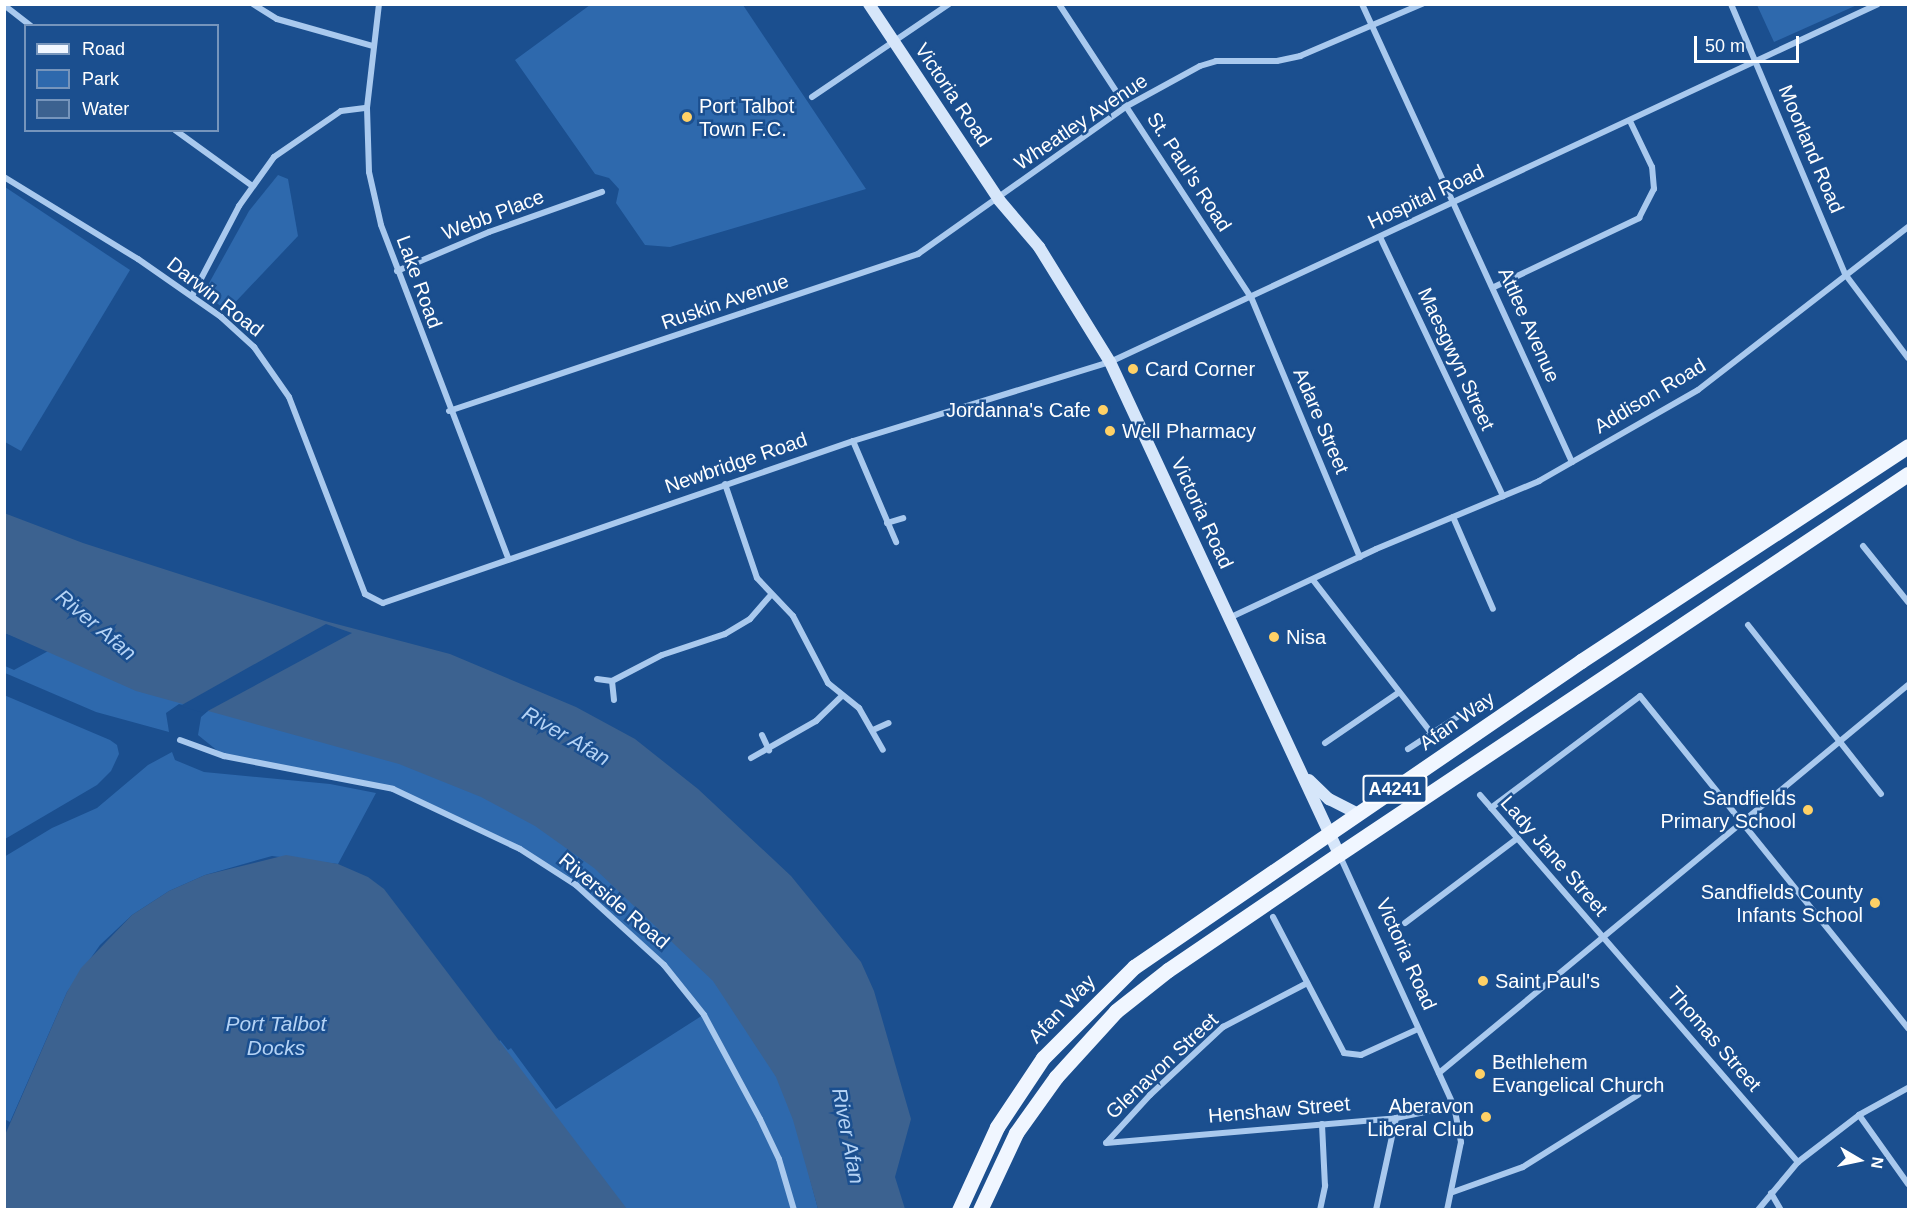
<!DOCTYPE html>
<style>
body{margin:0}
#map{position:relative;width:1913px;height:1214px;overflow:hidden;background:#1b4f8f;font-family:Helvetica,sans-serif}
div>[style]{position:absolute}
.green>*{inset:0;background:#2e69ad}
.water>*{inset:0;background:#3c6290}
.pier>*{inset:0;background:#1b4f8f}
.street>*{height:6px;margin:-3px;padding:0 3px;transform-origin:3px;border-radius:3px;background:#a9c9ee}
.secondary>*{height:12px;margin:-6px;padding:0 6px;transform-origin:6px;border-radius:6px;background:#d6e6fa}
.primary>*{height:15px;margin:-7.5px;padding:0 7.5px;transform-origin:7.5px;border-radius:7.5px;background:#f0f6ff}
.dots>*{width:16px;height:16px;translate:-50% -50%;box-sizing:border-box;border:3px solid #1b4f8f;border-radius:50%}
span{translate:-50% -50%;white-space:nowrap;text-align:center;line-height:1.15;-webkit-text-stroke:5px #1b4f8f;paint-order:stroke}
.shield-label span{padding:2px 4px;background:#1b4f8f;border:2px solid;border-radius:4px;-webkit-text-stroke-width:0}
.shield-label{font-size:18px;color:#fff;font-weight:700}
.street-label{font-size:20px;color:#fff}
.poi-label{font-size:20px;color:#fff}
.left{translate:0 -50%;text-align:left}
.right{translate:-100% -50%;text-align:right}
.water-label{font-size:21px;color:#b5d3f5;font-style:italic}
.frame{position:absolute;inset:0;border:6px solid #fff;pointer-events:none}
.legend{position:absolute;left:24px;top:24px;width:195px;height:108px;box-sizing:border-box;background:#1b4f8f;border:2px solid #7695bc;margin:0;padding:8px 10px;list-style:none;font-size:18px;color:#fff}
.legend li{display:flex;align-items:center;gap:12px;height:30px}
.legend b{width:30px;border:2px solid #7695bc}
.north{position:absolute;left:1829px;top:1130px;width:60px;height:60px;-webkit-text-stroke:4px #1b4f8f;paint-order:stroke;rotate:99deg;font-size:16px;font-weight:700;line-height:24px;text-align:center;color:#fff}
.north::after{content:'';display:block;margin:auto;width:21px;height:27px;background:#fff;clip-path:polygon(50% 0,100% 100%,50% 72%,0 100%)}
.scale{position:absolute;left:1694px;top:36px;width:105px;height:27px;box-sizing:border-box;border:3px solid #fff;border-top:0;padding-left:8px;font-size:18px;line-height:21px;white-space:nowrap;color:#fff;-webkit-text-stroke:4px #1b4f8f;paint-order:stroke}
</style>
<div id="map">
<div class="green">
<i style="clip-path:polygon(590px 5px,743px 5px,866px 189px,670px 247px,645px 245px,616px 203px,619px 189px,609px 178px,595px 174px,515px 60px)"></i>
<i style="clip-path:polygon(1757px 5px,1857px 5px,1774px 42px)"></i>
<i style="clip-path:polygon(278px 175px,288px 179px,298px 236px,227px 311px,209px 297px,208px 285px,249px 211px)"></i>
<i style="clip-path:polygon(5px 187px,130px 270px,21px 451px,5px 442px)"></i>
<i style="clip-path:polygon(4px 592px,360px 675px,785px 996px,810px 1179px,818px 1209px,398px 1209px,500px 1040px,508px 1050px,511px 1048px,556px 1109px,703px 1015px,664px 965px,615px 919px,537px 859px,393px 789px,224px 756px,198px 735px,201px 717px,208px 711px,179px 704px,166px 713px,169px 732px,96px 712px,5px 673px,5px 666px,14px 670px,50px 650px,5px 633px)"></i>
<i style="clip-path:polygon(4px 695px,110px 740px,117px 745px,119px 754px,111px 771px,97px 785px,5px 839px)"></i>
<i style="clip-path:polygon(172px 752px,175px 760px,204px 772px,330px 784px,376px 793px,338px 864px,272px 856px,205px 875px,169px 891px,132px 915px,100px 945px,67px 992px,10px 1122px,4px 1119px,4px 857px,52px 828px,97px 808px,148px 765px)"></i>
</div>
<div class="water">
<i style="clip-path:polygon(4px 513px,83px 543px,325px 621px,450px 654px,576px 707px,635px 739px,698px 789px,791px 876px,861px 962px,874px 991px,911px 1119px,895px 1177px,905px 1209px,818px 1209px,793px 1120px,776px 1077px,713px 981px,594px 868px,535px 826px,481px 797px,399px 764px,136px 691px,5px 633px)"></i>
<i style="clip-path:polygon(286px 855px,338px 864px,368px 877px,384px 889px,627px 1209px,5px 1209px,5px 1135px,67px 992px,81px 968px,132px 915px,169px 891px,205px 875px)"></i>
</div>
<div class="pier">
<i style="clip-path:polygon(326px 624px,352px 633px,204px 713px,180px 706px)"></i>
</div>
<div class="street">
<i style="left:253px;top:4px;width:28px;rotate:32deg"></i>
<i style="left:277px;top:19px;width:100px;rotate:15.7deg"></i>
<i style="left:379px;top:4px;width:105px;rotate:96.6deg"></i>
<i style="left:367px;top:108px;width:64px;rotate:88.2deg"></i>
<i style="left:369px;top:172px;width:54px;rotate:77.2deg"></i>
<i style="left:381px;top:225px;width:356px;rotate:69.1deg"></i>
<i style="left:1059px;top:4px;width:350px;rotate:56.8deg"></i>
<i style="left:1251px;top:297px;width:282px;rotate:67.3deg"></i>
<i style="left:1362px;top:4px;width:504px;rotate:65.37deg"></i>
<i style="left:1731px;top:4px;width:293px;rotate:67.1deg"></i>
<i style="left:1845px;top:274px;width:105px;rotate:53.1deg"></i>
<i style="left:4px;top:5px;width:34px;rotate:38deg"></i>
<i style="left:812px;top:97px;width:166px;rotate:-34.2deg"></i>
<i style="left:175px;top:130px;width:94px;rotate:35.9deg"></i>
<i style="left:4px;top:177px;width:157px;rotate:31.5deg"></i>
<i style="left:138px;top:259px;width:101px;rotate:34.9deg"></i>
<i style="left:221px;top:317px;width:45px;rotate:42.3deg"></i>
<i style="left:254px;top:347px;width:61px;rotate:55deg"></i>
<i style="left:289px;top:397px;width:211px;rotate:68.9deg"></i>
<i style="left:365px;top:594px;width:20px;rotate:27deg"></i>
<i style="left:383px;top:603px;width:497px;rotate:-19deg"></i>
<i style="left:853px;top:441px;width:269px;rotate:-17.1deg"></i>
<i style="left:1110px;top:362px;width:847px;rotate:-24.99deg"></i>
<i style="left:1380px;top:237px;width:287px;rotate:64.6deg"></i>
<i style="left:397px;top:271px;width:100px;rotate:-23deg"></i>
<i style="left:489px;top:232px;width:120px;rotate:-19.5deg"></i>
<i style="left:1494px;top:287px;width:161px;rotate:-25.4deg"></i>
<i style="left:1639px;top:218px;width:33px;rotate:-63deg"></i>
<i style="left:1654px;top:189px;width:22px;rotate:-95deg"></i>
<i style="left:1652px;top:167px;width:51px;rotate:-115.6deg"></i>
<i style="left:192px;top:296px;width:102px;rotate:-62.4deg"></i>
<i style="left:239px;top:206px;width:60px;rotate:-54.5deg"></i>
<i style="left:274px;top:157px;width:81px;rotate:-34.5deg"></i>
<i style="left:341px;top:111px;width:26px;rotate:-7deg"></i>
<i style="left:449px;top:411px;width:495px;rotate:-18.5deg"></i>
<i style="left:918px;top:254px;width:256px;rotate:-35.3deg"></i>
<i style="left:1127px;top:106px;width:83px;rotate:-28.7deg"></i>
<i style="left:1200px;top:66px;width:17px;rotate:-17deg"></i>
<i style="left:1216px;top:61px;width:61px"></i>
<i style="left:1277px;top:61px;width:24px;rotate:-12deg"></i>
<i style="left:1300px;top:56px;width:133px;rotate:-23.1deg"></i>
<i style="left:853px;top:441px;width:110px;rotate:66.9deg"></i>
<i style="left:725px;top:484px;width:99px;rotate:71.2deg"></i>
<i style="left:757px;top:578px;width:52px;rotate:46.5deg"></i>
<i style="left:793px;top:616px;width:76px;rotate:62.4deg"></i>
<i style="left:828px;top:683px;width:40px;rotate:39deg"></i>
<i style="left:859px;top:708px;width:48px;rotate:60.3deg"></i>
<i style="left:1453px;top:517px;width:100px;rotate:66.5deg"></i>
<i style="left:887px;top:523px;width:17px;rotate:-17deg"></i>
<i style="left:1863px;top:546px;width:72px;rotate:51.2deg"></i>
<i style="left:1313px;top:580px;width:195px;rotate:52.3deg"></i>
<i style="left:1229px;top:618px;width:162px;rotate:-25.1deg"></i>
<i style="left:1376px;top:549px;width:177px;rotate:-22.6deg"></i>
<i style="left:1539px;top:481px;width:183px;rotate:-29.8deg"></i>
<i style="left:1698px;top:390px;width:266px;rotate:-37.8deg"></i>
<i style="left:1748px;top:625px;width:215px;rotate:51.8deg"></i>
<i style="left:597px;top:679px;width:15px;rotate:8deg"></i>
<i style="left:612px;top:681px;width:56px;rotate:-27.5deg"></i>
<i style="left:662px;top:655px;width:66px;rotate:-18.4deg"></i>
<i style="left:725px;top:634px;width:29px;rotate:-31deg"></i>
<i style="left:750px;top:619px;width:32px;rotate:-49deg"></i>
<i style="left:612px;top:681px;width:19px;rotate:84deg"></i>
<i style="left:873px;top:730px;width:17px;rotate:-24deg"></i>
<i style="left:762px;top:735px;width:17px;rotate:65deg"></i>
<i style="left:180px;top:740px;width:47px;rotate:20deg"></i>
<i style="left:224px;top:756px;width:172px;rotate:11deg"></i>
<i style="left:393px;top:789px;width:140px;rotate:25.3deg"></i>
<i style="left:520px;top:849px;width:67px;rotate:32.7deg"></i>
<i style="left:576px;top:885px;width:119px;rotate:42.3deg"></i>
<i style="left:664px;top:965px;width:64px;rotate:51.3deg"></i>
<i style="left:704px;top:1015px;width:118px;rotate:61.7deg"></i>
<i style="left:760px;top:1119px;width:44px;rotate:64.6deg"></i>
<i style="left:779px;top:1159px;width:53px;rotate:73.6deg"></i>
<i style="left:1325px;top:743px;width:88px;rotate:-34.4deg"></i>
<i style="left:1408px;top:749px;width:75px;rotate:-33.1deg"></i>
<i style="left:751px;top:758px;width:75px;rotate:-29.6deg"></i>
<i style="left:816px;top:721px;width:35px;rotate:-44deg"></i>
<i style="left:1480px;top:795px;width:486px;rotate:49.1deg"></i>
<i style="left:1491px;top:808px;width:186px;rotate:-36.9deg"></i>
<i style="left:1640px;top:696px;width:427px;rotate:51.1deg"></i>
<i style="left:1339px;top:854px;width:277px;rotate:65.5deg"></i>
<i style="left:1454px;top:1106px;width:37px;rotate:79deg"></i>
<i style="left:1461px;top:1142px;width:69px;rotate:101.6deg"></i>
<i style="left:1273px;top:917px;width:153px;rotate:62.4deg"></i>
<i style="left:1344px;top:1053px;width:17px;rotate:7deg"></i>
<i style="left:1361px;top:1055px;width:63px;rotate:-24.5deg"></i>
<i style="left:1405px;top:923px;width:141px;rotate:-37deg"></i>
<i style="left:1439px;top:1073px;width:609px;rotate:-39.6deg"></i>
<i style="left:1859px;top:1115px;width:85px;rotate:54.6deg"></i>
<i style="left:1107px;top:1142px;width:64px;rotate:-47.5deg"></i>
<i style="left:1150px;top:1095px;width:100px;rotate:-43deg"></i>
<i style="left:1223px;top:1027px;width:95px;rotate:-27.6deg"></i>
<i style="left:1106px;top:1143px;width:291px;rotate:-4.9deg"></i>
<i style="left:1396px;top:1118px;width:59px;rotate:-11.7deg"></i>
<i style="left:1453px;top:1192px;width:74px;rotate:-19.7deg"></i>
<i style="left:1523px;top:1167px;width:136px;rotate:-32.1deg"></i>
<i style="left:1771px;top:1193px;width:20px;rotate:60deg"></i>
<i style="left:1320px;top:1210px;width:25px;rotate:-78deg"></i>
<i style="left:1325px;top:1186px;width:62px;rotate:-92.8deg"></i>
<i style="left:1376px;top:1210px;width:94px;rotate:-77.7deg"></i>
<i style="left:1758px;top:1210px;width:62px;rotate:-50.2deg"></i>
<i style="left:1798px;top:1162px;width:77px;rotate:-37.6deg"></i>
<i style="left:1859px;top:1115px;width:56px;rotate:-28.9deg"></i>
</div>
<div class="secondary">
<i style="left:869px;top:4px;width:235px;rotate:56.4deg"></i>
<i style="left:999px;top:200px;width:62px;rotate:49.6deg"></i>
<i style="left:1039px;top:247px;width:135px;rotate:58.3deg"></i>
<i style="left:1110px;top:362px;width:543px;rotate:65.04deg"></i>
<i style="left:1309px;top:780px;width:28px;rotate:44deg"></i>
<i style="left:1329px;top:799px;width:33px;rotate:27deg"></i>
</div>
<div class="primary">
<i style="left:959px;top:1210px;width:91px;rotate:-65.4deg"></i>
<i style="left:997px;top:1127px;width:83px;rotate:-56.3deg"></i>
<i style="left:1043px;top:1058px;width:129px;rotate:-45deg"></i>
<i style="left:1134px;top:967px;width:542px;rotate:-34.39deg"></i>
<i style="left:1581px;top:661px;width:391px;rotate:-33.3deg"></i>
<i style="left:980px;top:1210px;width:85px;rotate:-64.9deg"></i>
<i style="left:1016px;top:1133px;width:69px;rotate:-54.5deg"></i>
<i style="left:1056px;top:1077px;width:89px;rotate:-47.7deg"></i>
<i style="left:1116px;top:1011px;width:66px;rotate:-38.3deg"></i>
<i style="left:1168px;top:970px;width:207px;rotate:-34.2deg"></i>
<i style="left:1339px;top:854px;width:684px;rotate:-33.74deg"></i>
</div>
<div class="dots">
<i style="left:687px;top:117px;background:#ffd166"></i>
<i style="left:1133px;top:369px;background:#ffd166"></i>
<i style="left:1103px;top:410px;background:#ffd166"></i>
<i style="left:1110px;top:431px;background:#ffd166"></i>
<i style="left:1274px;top:637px;background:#ffd166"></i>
<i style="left:1808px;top:810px;background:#ffd166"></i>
<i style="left:1875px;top:903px;background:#ffd166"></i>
<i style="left:1483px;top:981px;background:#ffd166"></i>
<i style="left:1480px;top:1074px;background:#ffd166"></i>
<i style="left:1486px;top:1117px;background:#ffd166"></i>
</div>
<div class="shield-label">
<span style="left:1395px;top:789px">A4241</span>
</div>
<div class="street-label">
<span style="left:953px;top:95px;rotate:56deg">Victoria Road</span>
<span style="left:1081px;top:122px;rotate:-34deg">Wheatley Avenue</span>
<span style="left:1811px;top:149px;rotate:67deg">Moorland Road</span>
<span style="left:1189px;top:172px;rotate:57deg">St. Paul's Road</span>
<span style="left:1426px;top:197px;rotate:-25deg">Hospital Road</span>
<span style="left:493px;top:215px;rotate:-21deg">Webb Place</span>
<span style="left:419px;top:282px;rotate:70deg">Lake Road</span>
<span style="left:215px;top:297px;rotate:38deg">Darwin Road</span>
<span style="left:725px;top:302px;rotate:-19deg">Ruskin Avenue</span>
<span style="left:1529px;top:325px;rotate:66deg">Attlee Avenue</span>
<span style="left:1456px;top:359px;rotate:65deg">Maesgwyn Street</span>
<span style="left:1650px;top:396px;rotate:-31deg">Addison Road</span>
<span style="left:1321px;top:421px;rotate:67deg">Adare Street</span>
<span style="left:736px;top:463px;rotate:-19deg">Newbridge Road</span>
<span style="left:1202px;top:513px;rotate:65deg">Victoria Road</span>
<span style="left:1457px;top:721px;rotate:-35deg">Afan Way</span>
<span style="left:1554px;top:856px;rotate:49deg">Lady Jane Street</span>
<span style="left:614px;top:901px;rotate:40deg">Riverside Road</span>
<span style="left:1406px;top:954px;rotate:66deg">Victoria Road</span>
<span style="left:1062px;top:1009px;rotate:-46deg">Afan Way</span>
<span style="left:1714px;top:1039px;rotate:49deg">Thomas Street</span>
<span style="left:1162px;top:1066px;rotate:-43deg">Glenavon Street</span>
<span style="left:1279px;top:1110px;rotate:-5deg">Henshaw Street</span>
</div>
<div class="poi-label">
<span class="left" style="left:699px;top:118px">Port Talbot<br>Town F.C.</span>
<span class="left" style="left:1145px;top:369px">Card Corner</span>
<span class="right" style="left:1091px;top:410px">Jordanna's Cafe</span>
<span class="left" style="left:1122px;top:431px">Well Pharmacy</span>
<span class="left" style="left:1286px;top:637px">Nisa</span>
<span class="right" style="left:1796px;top:810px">Sandfields<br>Primary School</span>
<span class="right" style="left:1863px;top:904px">Sandfields County<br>Infants School</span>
<span class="left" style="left:1495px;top:981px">Saint Paul's</span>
<span class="left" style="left:1492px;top:1074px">Bethlehem<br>Evangelical Church</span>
<span class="right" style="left:1474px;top:1118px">Aberavon<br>Liberal Club</span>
</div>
<div class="water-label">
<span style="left:96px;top:625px;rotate:40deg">River Afan</span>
<span style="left:566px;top:736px;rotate:30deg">River Afan</span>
<span style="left:276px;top:1036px">Port Talbot<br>Docks</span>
<span style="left:848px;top:1136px;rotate:79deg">River Afan</span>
</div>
<div class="frame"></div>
<ul class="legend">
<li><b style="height:8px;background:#f0f6ff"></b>Road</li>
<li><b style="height:16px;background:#2e69ad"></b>Park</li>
<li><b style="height:16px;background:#3c6290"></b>Water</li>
</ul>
<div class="north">N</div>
<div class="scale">50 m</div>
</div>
